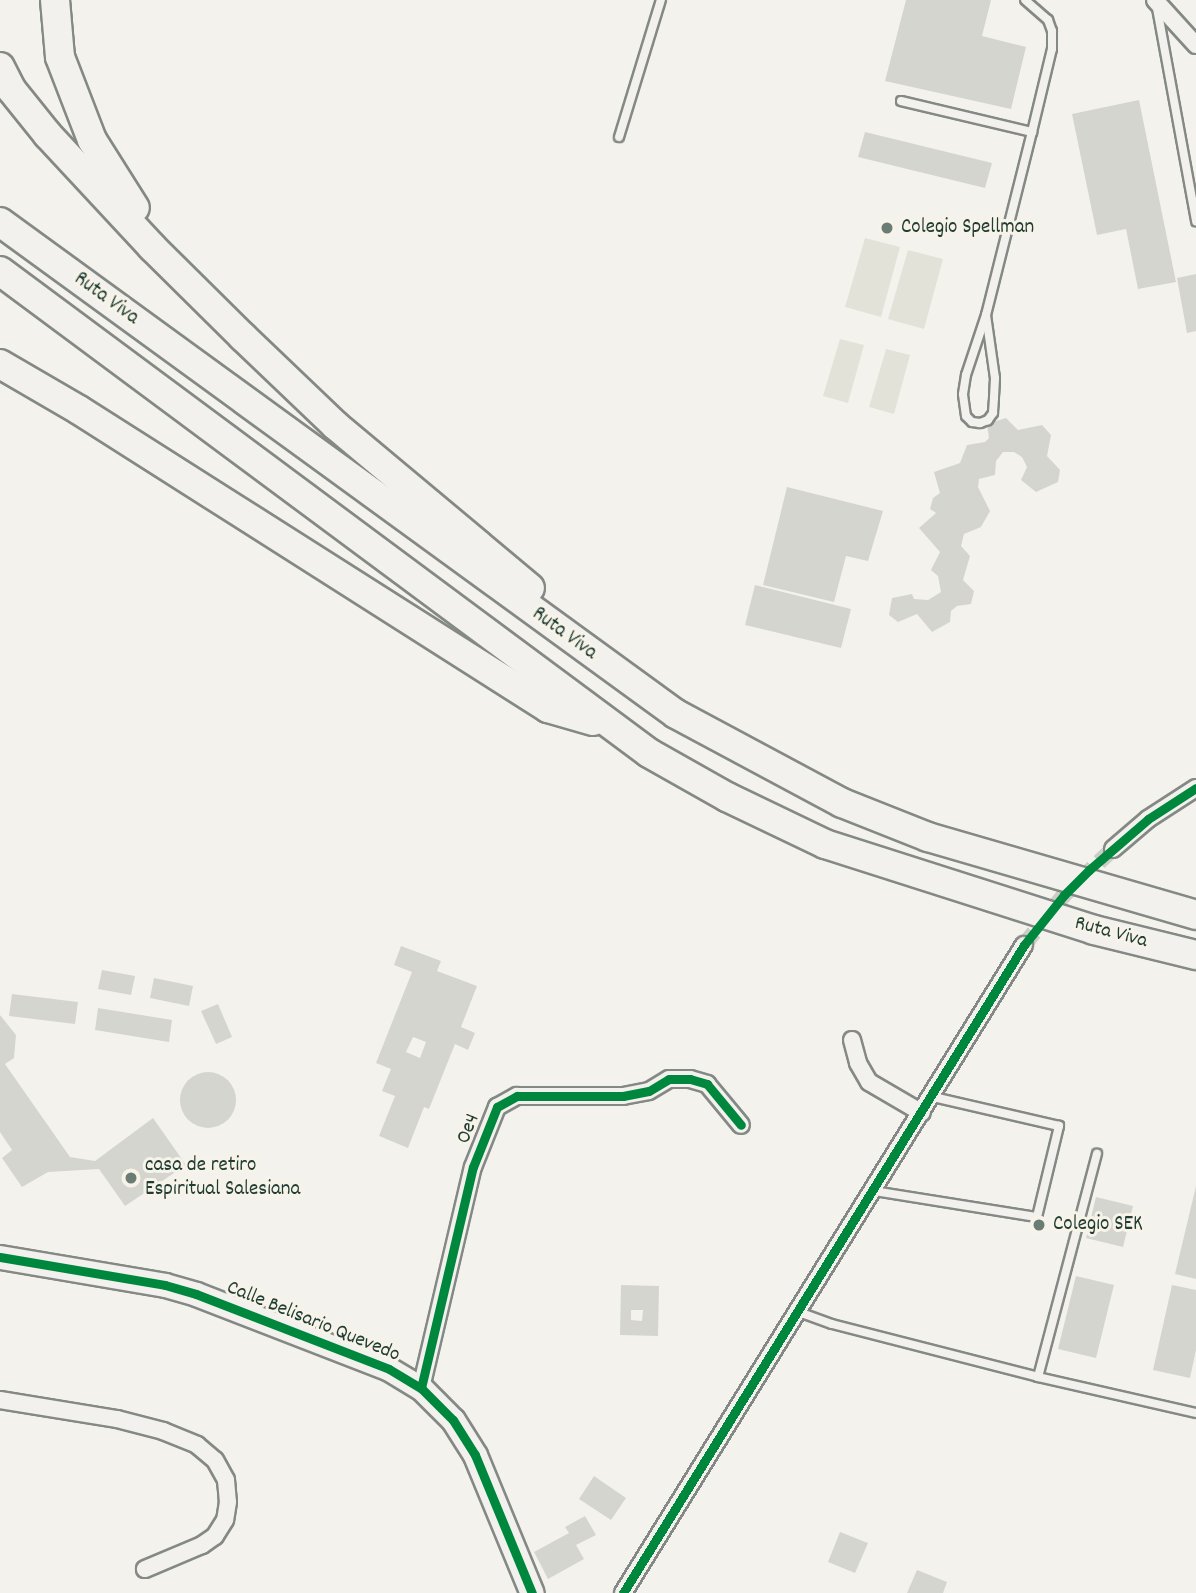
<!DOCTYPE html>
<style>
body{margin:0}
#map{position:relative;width:1196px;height:1593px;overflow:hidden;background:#f4f2ec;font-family:Dekko,sans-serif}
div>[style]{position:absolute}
.green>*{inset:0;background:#e2e2d9}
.building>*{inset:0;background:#d5d5d0}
.round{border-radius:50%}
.street-tunnel>*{height:16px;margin-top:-8px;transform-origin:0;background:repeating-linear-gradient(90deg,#c9cec7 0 16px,transparent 0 24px)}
.roads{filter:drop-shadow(2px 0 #848985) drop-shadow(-2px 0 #848985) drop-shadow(0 2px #848985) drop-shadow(0 -2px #848985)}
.lane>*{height:8px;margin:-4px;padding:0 4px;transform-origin:4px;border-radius:4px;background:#f2f1ed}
.street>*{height:16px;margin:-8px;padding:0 8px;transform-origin:8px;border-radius:8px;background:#f2f1ed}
.secondary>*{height:23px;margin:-11.5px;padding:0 11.5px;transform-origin:11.5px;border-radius:11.5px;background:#f2f1ed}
.highway>*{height:28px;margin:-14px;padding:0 14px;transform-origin:14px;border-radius:14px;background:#f2f1ed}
.cycleway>*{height:9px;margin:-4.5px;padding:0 4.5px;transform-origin:4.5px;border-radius:4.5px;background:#00873e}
.dots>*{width:19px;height:19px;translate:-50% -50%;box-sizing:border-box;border:4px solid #f7f3e8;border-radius:50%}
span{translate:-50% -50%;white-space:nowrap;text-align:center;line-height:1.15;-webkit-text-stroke:6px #f7f3e8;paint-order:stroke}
.poi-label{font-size:21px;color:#1f3d34}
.left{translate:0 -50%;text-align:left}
.street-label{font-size:21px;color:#1f3d34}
</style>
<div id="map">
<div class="green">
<i style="clip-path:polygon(865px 238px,900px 247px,881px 317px,845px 307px)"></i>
<i style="clip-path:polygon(908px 250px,943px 259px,924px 329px,888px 319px)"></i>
<i style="clip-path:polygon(840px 339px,864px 345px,848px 403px,823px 396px)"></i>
<i style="clip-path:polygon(886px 349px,910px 355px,894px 414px,869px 407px)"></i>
</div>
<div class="building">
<i style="clip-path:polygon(906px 0,991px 0,982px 36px,1026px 47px,1011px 109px,885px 81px)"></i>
<i style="clip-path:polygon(1139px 100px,1176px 282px,1138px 289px,1126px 229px,1097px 235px,1072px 114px)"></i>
<i style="clip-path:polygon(865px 132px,992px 163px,985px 188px,858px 157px)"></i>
<i style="clip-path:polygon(1196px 274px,1196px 331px,1187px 333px,1177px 278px)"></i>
<i style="clip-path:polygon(1006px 418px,1018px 430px,1042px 425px,1051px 435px,1047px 456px,1060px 470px,1058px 482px,1036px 492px,1021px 480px,1027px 467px,1022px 457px,1014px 452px,1003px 452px,996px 461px,995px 475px,979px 479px,978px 487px,990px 511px,981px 527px,964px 534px,961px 546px,970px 556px,963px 580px,974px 591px,971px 604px,957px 606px,951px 611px,950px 622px,932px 632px,917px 614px,898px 622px,889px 615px,892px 598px,912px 594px,914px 599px,928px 600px,941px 592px,938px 576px,931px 570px,940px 552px,919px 528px,936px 513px,930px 509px,933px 498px,940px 493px,934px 472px,960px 463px,967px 445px,985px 442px,989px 438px,987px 424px)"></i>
<i style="clip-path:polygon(787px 487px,883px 511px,868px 561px,846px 556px,834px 602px,763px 585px)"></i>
<i style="clip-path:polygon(755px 585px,851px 609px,841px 648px,745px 625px)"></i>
<i style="clip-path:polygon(evenodd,401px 946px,441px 961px,437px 971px,477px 986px,461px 1027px,475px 1033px,468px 1050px,455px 1044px,429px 1109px,424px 1107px,408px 1148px,379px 1136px,395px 1096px,382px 1091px,391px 1069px,376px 1063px,412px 972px,394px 965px,401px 946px,413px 1037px,426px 1042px,420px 1058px,406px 1052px,413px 1037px)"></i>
<i style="clip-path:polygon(102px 970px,135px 976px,131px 995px,98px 989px)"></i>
<i style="clip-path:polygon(154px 978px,193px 986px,189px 1006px,150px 998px)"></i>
<i style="clip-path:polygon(12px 994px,78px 1002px,75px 1024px,9px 1016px)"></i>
<i style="clip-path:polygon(218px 1004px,232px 1037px,216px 1044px,201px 1011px)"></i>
<i style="clip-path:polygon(98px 1008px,172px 1020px,169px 1042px,95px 1030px)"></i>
<i style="clip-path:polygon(0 1015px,16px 1035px,14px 1058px,5px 1064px,70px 1157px,95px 1161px,153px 1118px,186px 1165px,125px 1206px,99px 1169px,48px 1172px,22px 1187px,2px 1158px,12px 1150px,0 1132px)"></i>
<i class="round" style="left:180px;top:1072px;width:56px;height:56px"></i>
<i style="clip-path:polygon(1196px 1186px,1196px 1279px,1175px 1274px)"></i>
<i style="clip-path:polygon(1096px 1197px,1133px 1206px,1123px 1247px,1086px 1238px)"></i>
<i style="clip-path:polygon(1076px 1276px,1114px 1285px,1096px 1358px,1058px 1349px)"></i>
<i style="clip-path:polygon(evenodd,621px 1285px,659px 1286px,658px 1336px,620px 1335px,621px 1285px,631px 1310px,643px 1310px,642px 1321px,631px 1320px,631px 1310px)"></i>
<i style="clip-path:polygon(1172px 1285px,1196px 1290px,1196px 1350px,1190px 1378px,1153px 1370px)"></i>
<i style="clip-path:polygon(594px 1476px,626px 1498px,611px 1520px,579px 1499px)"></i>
<i style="clip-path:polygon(585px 1516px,596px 1535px,576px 1545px,584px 1559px,548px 1579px,534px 1552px,569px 1533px,565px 1527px)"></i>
<i style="clip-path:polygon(840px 1532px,868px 1543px,855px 1573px,828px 1562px)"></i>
<i style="clip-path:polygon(917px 1570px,947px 1582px,943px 1593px,907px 1593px)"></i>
</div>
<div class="street-tunnel">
<i style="left:1024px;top:945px;width:64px;rotate:-51.3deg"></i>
<i style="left:1064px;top:895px;width:67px;rotate:-43.2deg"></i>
</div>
<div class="roads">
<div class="lane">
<i style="left:1157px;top:8px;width:217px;rotate:79.6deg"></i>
<i style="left:901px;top:101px;width:135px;rotate:13.3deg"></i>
<i style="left:1032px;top:132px;width:85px;rotate:-76.5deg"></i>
<i style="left:1052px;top:49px;width:18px;rotate:-90deg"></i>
<i style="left:1052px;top:31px;width:12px;rotate:-110deg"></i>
<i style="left:1048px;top:20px;width:30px;rotate:-139deg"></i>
<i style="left:619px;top:137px;width:143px;rotate:-73deg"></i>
<i style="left:986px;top:315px;width:64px;rotate:81.9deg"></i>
<i style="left:995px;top:378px;width:20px;rotate:93deg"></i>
<i style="left:994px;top:398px;width:15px;rotate:94deg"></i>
<i style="left:993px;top:413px;width:9px;rotate:126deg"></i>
<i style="left:988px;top:420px;width:9px;rotate:159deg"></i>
<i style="left:980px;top:423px;width:8px;rotate:-173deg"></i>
<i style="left:972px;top:422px;width:8px;rotate:-135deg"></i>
<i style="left:966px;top:416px;width:22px;rotate:-98deg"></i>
<i style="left:963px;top:394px;width:19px;rotate:-81deg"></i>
<i style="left:966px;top:375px;width:63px;rotate:-71.6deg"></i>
<i style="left:986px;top:315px;width:189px;rotate:-75.9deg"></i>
<i style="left:874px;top:1191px;width:165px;rotate:9.1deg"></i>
<i style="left:1037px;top:1217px;width:94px;rotate:-76.4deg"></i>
<i style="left:1059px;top:1126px;width:129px;rotate:-167deg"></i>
<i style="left:796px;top:1311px;width:38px;rotate:20deg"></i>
<i style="left:832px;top:1324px;width:213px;rotate:14.4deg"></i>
<i style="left:1038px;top:1377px;width:162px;rotate:12.8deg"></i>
<i style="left:1038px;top:1377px;width:231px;rotate:-75.2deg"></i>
</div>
<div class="street">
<i style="left:1155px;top:0;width:61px;rotate:47.7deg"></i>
<i style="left:1113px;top:849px;width:46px;rotate:-40.6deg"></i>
<i style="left:1148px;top:819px;width:57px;rotate:-32.9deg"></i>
<i style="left:852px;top:1040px;width:24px;rotate:75deg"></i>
<i style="left:858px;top:1063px;width:22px;rotate:60deg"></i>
<i style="left:869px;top:1082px;width:61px;rotate:30.3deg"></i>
<i style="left:421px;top:1388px;width:227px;rotate:-76.8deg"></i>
<i style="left:473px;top:1167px;width:65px;rotate:-68.2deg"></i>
<i style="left:497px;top:1107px;width:23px;rotate:-29deg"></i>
<i style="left:517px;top:1096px;width:106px"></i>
<i style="left:623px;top:1096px;width:26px;rotate:-11deg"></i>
<i style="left:649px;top:1091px;width:23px;rotate:-31deg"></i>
<i style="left:669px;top:1079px;width:21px"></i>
<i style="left:690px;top:1079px;width:18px;rotate:16deg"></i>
<i style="left:707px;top:1084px;width:53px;rotate:50.3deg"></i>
<i style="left:0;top:1400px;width:119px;rotate:9.2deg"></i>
<i style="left:117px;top:1419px;width:48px;rotate:14.6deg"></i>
<i style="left:163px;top:1431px;width:37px;rotate:22deg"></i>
<i style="left:197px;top:1445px;width:23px;rotate:40deg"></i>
<i style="left:215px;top:1460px;width:23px;rotate:61deg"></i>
<i style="left:226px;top:1480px;width:22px;rotate:85deg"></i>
<i style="left:228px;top:1502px;width:18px;rotate:99deg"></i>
<i style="left:225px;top:1520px;width:19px;rotate:122deg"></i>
<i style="left:215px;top:1536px;width:16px;rotate:145deg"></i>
<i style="left:202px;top:1545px;width:62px;rotate:157.2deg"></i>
<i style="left:623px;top:1593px;width:762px;rotate:-58.25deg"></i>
</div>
<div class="secondary">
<i style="left:0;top:1257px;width:167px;rotate:9.6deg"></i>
<i style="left:165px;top:1285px;width:32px;rotate:16deg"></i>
<i style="left:196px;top:1294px;width:207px;rotate:21.2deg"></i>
<i style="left:389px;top:1369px;width:37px;rotate:31deg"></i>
<i style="left:421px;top:1388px;width:45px;rotate:45deg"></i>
<i style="left:453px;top:1420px;width:41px;rotate:57.8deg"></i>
<i style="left:475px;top:1455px;width:149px;rotate:67.6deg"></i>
</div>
<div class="highway">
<i style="left:55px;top:0;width:57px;rotate:85deg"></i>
<i style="left:60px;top:57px;width:89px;rotate:68.9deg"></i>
<i style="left:92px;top:140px;width:80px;rotate:57.7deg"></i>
<i style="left:0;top:67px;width:25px;rotate:63deg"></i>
<i style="left:11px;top:89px;width:59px;rotate:51.2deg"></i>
<i style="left:48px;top:135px;width:153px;rotate:47.1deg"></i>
<i style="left:152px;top:247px;width:128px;rotate:44.7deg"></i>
<i style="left:243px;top:337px;width:127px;rotate:43.7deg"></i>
<i style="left:335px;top:425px;width:254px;rotate:39.9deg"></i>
<i style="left:0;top:222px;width:836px;rotate:36.05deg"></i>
<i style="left:676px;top:714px;width:188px;rotate:28.2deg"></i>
<i style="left:842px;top:803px;width:92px;rotate:21.6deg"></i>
<i style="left:928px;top:837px;width:279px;rotate:16.2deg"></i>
<i style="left:0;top:271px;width:808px;rotate:36.6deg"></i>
<i style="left:649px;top:753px;width:90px;rotate:29.4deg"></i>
<i style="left:727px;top:797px;width:109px;rotate:25.6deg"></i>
<i style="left:825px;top:844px;width:282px;rotate:17.7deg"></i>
<i style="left:1094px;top:930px;width:105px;rotate:13.8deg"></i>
<i style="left:0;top:364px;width:91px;rotate:30.2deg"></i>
<i style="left:79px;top:410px;width:556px;rotate:32.43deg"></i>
<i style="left:548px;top:708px;width:47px;rotate:16.1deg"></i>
</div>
</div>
<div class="cycleway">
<i style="left:0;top:1257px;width:167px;rotate:9.6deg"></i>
<i style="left:165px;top:1285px;width:32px;rotate:16deg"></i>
<i style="left:196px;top:1294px;width:207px;rotate:21.2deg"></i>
<i style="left:389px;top:1369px;width:37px;rotate:31deg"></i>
<i style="left:421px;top:1388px;width:45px;rotate:45deg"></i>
<i style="left:453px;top:1420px;width:41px;rotate:57.8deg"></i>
<i style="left:475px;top:1455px;width:149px;rotate:67.6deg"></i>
<i style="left:421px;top:1388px;width:227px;rotate:-76.8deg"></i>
<i style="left:473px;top:1167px;width:65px;rotate:-68.2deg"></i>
<i style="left:497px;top:1107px;width:23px;rotate:-29deg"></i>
<i style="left:517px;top:1096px;width:106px"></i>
<i style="left:623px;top:1096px;width:26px;rotate:-11deg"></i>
<i style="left:649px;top:1091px;width:23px;rotate:-31deg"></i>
<i style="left:669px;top:1079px;width:21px"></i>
<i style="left:690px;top:1079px;width:18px;rotate:16deg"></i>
<i style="left:707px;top:1084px;width:53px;rotate:50.3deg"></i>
<i style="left:623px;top:1593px;width:762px;rotate:-58.25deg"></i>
<i style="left:1024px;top:945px;width:64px;rotate:-51.3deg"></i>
<i style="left:1064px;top:895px;width:35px;rotate:-45deg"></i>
<i style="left:1089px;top:870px;width:78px;rotate:-40.8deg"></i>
<i style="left:1148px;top:819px;width:57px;rotate:-32.9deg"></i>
</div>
<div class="dots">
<i style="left:887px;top:228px;background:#6a7c74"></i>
<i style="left:131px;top:1178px;background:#6a7c74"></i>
<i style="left:1039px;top:1225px;background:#6a7c74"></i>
</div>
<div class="poi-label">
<span class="left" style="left:901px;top:228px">Colegio Spellman</span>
<span class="left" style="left:145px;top:1178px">casa de retiro<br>Espiritual Salesiana</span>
<span class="left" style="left:1053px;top:1225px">Colegio SEK</span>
</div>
<div class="street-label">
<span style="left:106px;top:299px;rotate:36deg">Ruta Viva</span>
<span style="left:564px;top:634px;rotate:36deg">Ruta Viva</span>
<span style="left:1111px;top:933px;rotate:15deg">Ruta Viva</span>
<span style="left:469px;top:1129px;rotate:-69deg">Oe4</span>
<span style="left:313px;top:1322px;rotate:22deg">Calle Belisario Quevedo</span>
</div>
</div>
